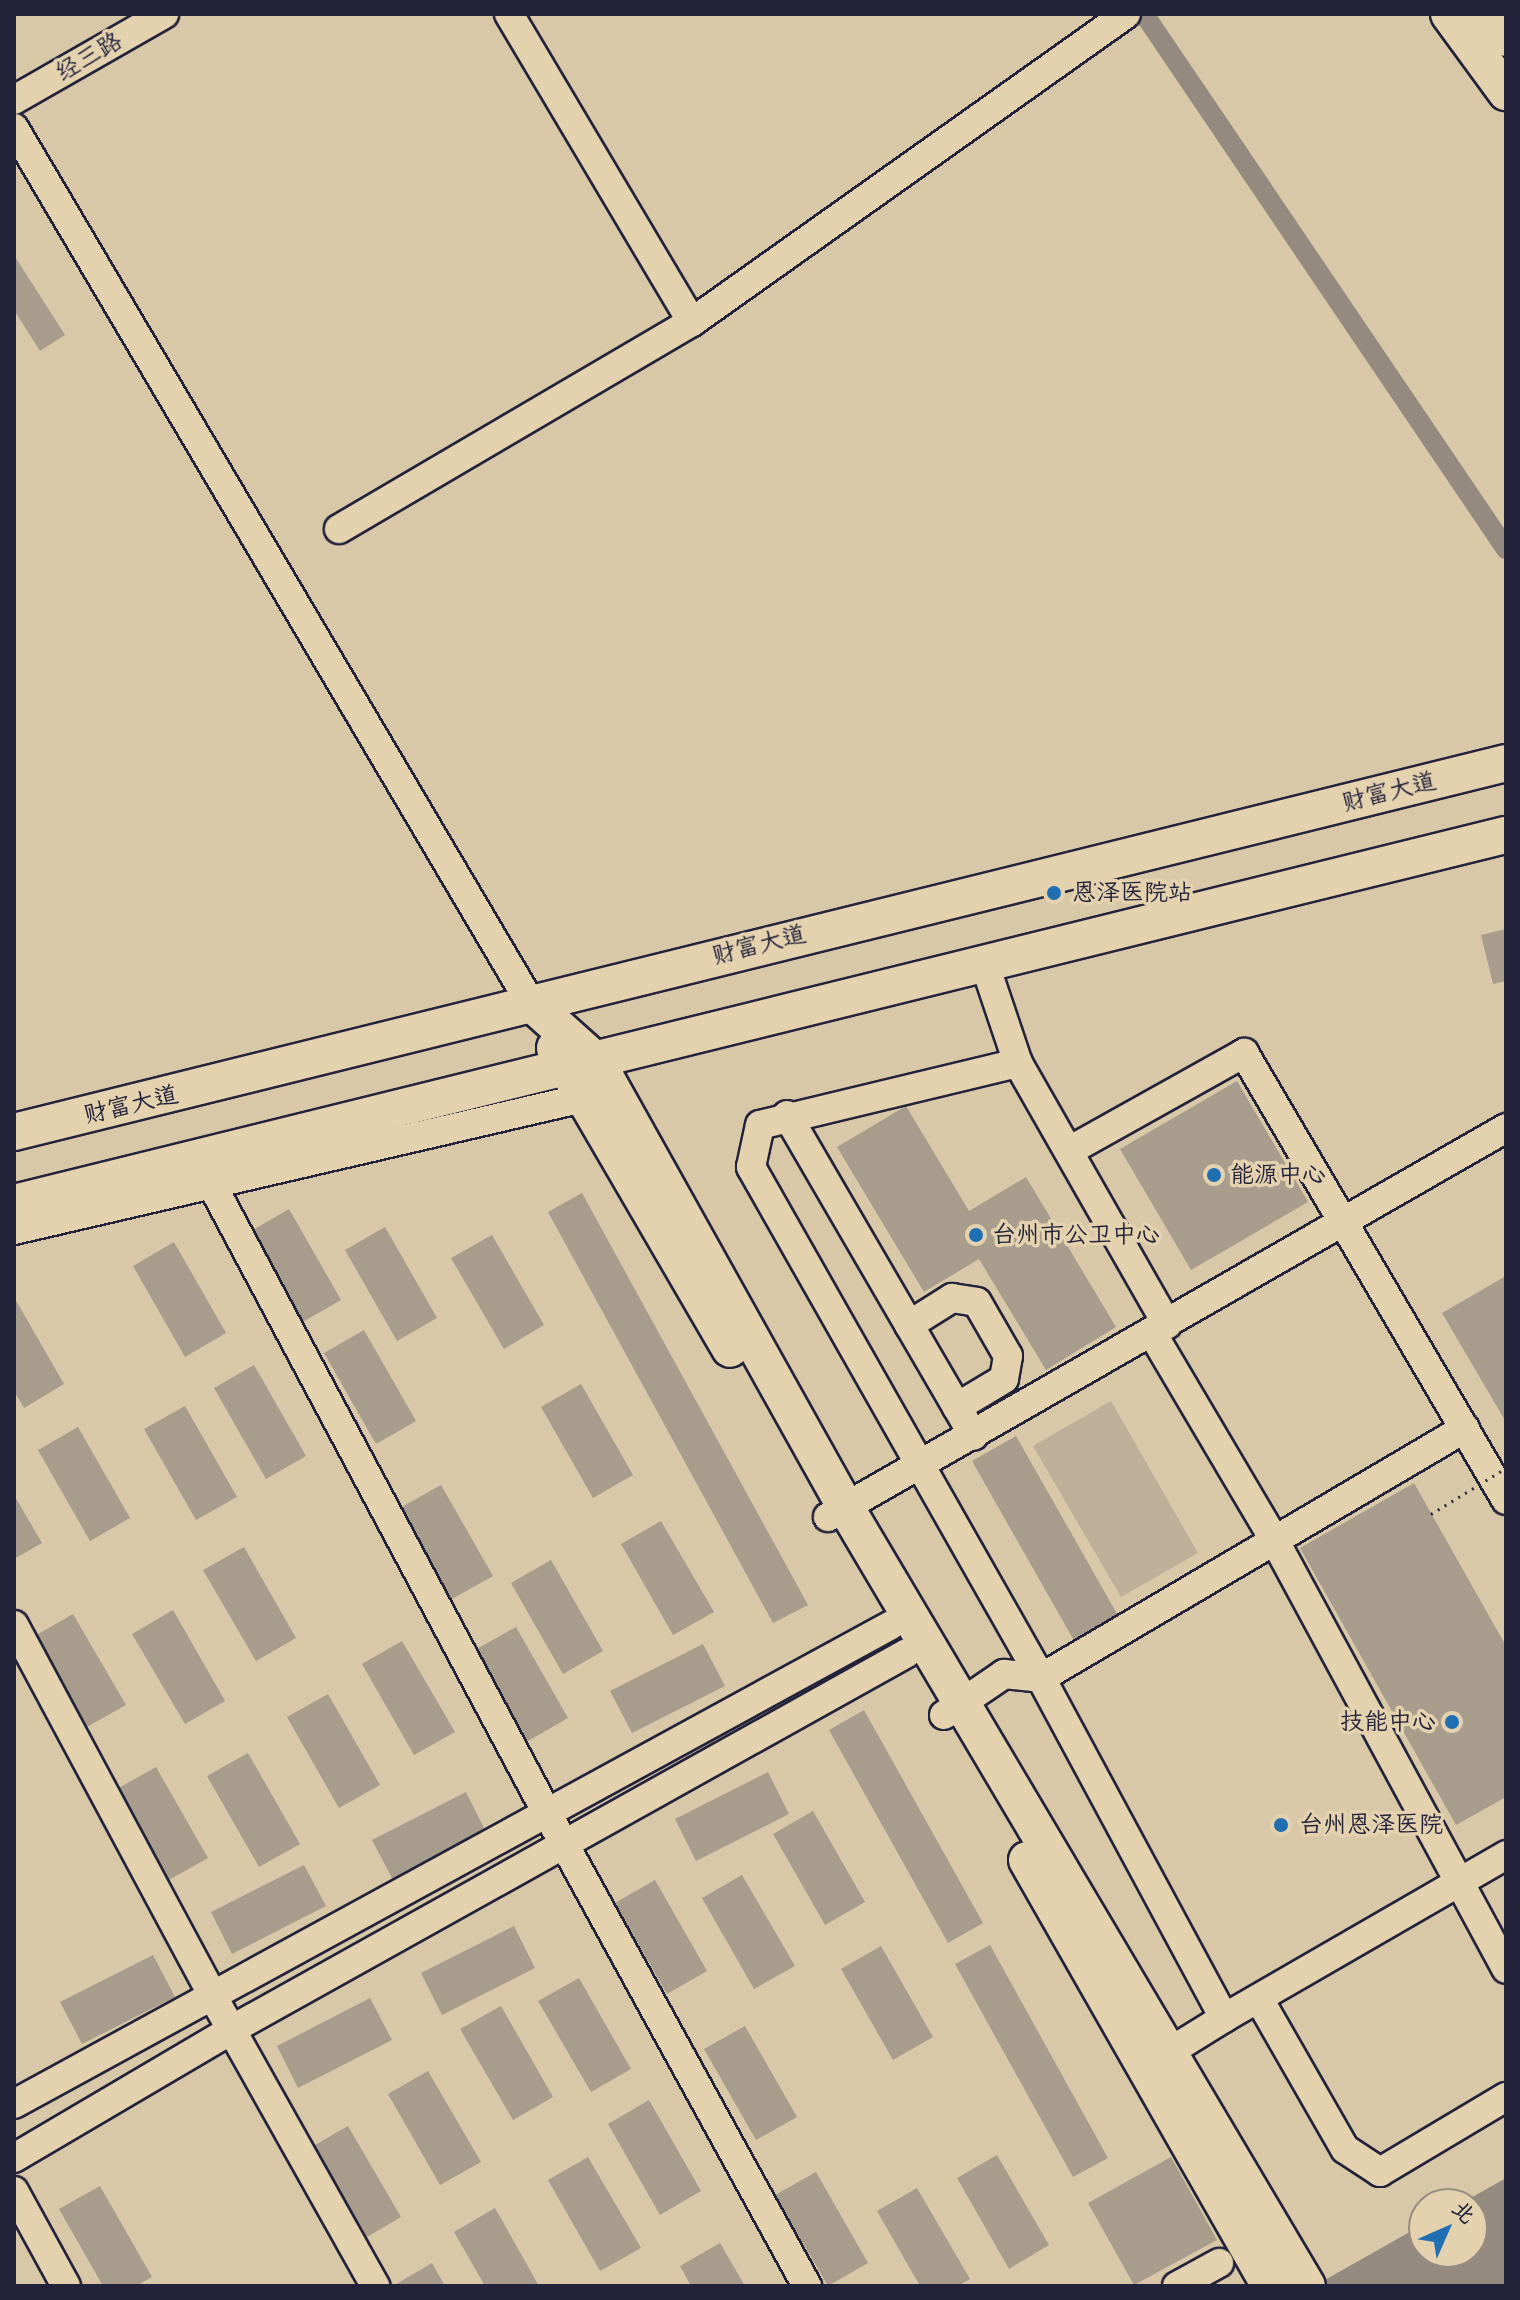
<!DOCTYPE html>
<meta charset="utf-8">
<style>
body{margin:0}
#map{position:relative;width:1520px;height:2300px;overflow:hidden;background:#d8c8a8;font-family:"Shantell Sans","LXGW WenKai TC",sans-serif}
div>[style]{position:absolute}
.green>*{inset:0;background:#beaf98}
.water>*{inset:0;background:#958a80}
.canal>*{height:20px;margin:-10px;padding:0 10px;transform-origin:10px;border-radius:10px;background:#958a80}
.building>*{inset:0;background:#a89c8c}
.roads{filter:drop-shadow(2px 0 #22223b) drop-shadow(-2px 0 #22223b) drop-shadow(0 2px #22223b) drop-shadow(0 -2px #22223b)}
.minor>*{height:28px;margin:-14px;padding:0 14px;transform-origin:14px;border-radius:14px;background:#e4d2af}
.major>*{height:36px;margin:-18px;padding:0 18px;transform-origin:18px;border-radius:18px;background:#e4d2af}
.highway>*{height:40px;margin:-20px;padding:0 20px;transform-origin:20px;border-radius:20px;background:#e4d2af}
.path-bridge>*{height:3px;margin-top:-1.5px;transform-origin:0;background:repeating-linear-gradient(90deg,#22223b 0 2px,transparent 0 8px)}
.dots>*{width:22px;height:22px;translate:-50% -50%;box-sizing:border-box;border:4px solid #e4d2af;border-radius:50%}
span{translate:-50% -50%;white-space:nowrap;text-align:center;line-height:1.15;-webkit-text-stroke:7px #e4d2af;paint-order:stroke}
.street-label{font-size:24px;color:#22223b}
.poi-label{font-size:24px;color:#22223b}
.left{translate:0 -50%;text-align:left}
.right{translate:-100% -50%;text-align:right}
.frame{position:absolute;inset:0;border:16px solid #22223b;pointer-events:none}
.north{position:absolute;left:1408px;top:2188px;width:80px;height:80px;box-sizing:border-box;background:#e4d2af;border:2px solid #968c81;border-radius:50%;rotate:45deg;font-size:22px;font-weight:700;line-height:32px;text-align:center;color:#22223b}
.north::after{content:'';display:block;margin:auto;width:28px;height:36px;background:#1f6fb2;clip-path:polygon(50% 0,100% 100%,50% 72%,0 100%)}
</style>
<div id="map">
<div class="green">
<i style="clip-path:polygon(1111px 1401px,1198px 1553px,1121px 1597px,1033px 1446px)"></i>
</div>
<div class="water">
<i style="clip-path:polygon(1506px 2178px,1506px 2286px,1314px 2286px,1424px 2224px,1424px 2252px,1472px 2252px,1472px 2204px,1460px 2204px)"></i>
</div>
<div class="canal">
<i style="left:1144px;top:14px;width:646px;rotate:55.92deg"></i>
</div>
<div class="building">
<i style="clip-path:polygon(14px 255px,65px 335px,40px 351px,14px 310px)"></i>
<i style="clip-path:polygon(1506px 929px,1506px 981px,1493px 984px,1481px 935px)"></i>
<i style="clip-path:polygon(1237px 1081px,1308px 1202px,1191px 1270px,1120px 1149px)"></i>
<i style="clip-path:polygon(906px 1106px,969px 1211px,1026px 1177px,1116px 1327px,1046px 1370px,979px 1259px,924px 1292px,837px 1147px)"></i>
<i style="clip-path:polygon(582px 1193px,808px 1605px,773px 1623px,548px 1212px)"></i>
<i style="clip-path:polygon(289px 1209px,341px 1300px,301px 1323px,249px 1232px)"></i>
<i style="clip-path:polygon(385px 1227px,437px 1318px,397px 1341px,345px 1250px)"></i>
<i style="clip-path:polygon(492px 1235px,544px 1325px,504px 1349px,451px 1258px)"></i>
<i style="clip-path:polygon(174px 1242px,226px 1333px,185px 1357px,133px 1266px)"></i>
<i style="clip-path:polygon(1506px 1276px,1506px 1422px,1442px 1313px)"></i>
<i style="clip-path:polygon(14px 1297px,64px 1384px,24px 1408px,14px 1391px)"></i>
<i style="clip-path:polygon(364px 1330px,416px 1421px,376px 1444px,324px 1353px)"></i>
<i style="clip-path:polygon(254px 1365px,306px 1456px,266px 1479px,214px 1388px)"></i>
<i style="clip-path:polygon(581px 1384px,633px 1475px,593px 1498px,541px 1407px)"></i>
<i style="clip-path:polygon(185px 1406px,237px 1497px,196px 1520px,144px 1429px)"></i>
<i style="clip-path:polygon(78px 1427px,130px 1518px,90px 1541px,38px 1450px)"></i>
<i style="clip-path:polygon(1016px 1436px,1120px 1619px,1076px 1644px,972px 1461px)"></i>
<i style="clip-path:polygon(1414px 1483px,1506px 1646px,1506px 1797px,1456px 1825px,1300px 1548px)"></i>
<i style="clip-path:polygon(441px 1485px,493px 1576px,452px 1599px,400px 1508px)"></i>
<i style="clip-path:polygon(14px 1495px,42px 1543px,14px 1559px)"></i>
<i style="clip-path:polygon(661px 1521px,714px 1612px,673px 1635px,621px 1544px)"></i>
<i style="clip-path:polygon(244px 1547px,296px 1638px,256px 1661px,203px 1570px)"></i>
<i style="clip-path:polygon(551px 1560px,603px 1651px,563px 1674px,511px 1583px)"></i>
<i style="clip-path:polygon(173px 1610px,225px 1701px,185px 1724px,132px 1634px)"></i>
<i style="clip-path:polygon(73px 1614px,126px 1705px,85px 1728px,33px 1637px)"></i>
<i style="clip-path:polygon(516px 1627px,568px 1718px,528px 1741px,475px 1650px)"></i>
<i style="clip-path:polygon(402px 1641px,455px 1732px,414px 1755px,362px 1664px)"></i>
<i style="clip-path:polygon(703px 1644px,725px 1686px,632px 1733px,610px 1691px)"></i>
<i style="clip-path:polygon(328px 1694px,380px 1785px,339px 1808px,287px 1717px)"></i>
<i style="clip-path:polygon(864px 1710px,983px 1923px,948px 1943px,829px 1730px)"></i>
<i style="clip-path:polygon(248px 1753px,300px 1844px,259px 1867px,207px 1776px)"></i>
<i style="clip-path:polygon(156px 1767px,208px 1858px,167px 1881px,115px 1790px)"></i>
<i style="clip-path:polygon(768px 1772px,789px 1814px,696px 1861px,675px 1819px)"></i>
<i style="clip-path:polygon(466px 1792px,487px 1834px,394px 1882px,372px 1840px)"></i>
<i style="clip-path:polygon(813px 1811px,865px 1902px,825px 1925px,773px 1834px)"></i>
<i style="clip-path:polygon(304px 1865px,326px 1906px,232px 1954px,211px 1912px)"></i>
<i style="clip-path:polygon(742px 1875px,795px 1966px,754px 1989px,702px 1898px)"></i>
<i style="clip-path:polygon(655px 1880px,707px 1971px,667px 1994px,615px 1903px)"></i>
<i style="clip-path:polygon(514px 1926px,535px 1968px,442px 2015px,421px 1973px)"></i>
<i style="clip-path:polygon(990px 1945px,1108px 2158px,1073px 2177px,955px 1964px)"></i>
<i style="clip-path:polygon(881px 1946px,933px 2037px,893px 2060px,841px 1969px)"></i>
<i style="clip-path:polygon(153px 1955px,175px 1997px,82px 2044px,60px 2002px)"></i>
<i style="clip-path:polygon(579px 1978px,631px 2069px,591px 2092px,538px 2001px)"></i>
<i style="clip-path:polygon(370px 1998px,392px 2040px,298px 2088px,277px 2046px)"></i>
<i style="clip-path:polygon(501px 2006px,553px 2097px,513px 2120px,460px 2029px)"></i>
<i style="clip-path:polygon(745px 2026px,797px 2117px,756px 2140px,704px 2049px)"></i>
<i style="clip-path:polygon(428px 2071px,481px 2162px,440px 2185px,388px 2094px)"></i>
<i style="clip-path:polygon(649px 2100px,701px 2191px,660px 2215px,608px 2124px)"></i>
<i style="clip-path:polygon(348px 2126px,401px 2217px,360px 2241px,308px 2149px)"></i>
<i style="clip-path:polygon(997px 2155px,1049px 2245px,1009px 2269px,957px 2178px)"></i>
<i style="clip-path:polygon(588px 2157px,641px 2248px,600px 2271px,548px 2180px)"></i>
<i style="clip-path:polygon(1171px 2157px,1217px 2240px,1134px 2285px,1088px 2203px)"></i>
<i style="clip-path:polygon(816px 2172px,868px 2263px,828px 2286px,775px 2195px)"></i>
<i style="clip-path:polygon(100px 2186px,152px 2277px,136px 2286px,103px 2286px,59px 2209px)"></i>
<i style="clip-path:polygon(917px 2188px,970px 2279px,958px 2286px,920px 2286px,877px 2211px)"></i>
<i style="clip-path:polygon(495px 2208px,539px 2286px,485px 2286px,454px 2232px)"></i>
<i style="clip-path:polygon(720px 2243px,745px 2286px,691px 2286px,680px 2266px)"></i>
<i style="clip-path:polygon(432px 2263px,445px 2286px,393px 2286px)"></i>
</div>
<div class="roads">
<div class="minor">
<i style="left:509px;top:14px;width:358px;rotate:59.3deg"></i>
<i style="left:14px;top:100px;width:173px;rotate:-29.8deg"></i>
<i style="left:14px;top:128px;width:1015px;rotate:59.44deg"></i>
<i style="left:339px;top:529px;width:409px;rotate:-30.4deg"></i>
<i style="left:692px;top:322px;width:532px;rotate:-35.36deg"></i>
<i style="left:985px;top:965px;width:103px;rotate:71.4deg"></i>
<i style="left:1018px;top:1063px;width:301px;rotate:60.3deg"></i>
<i style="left:1018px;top:1063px;width:265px;rotate:166.5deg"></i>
<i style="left:760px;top:1125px;width:43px;rotate:102.1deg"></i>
<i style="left:751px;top:1167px;width:588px;rotate:60.42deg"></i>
<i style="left:1041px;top:1678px;width:386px;rotate:61.7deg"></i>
<i style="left:1224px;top:2018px;width:326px;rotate:-30deg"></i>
<i style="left:787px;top:1115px;width:371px;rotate:59.8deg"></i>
<i style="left:1069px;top:1151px;width:201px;rotate:-29.2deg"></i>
<i style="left:1244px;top:1053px;width:518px;rotate:59.62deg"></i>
<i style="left:212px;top:1185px;width:710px;rotate:61.92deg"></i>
<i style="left:546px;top:1811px;width:542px;rotate:61.21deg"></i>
<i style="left:14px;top:1230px;width:584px;rotate:-13.06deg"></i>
<i style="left:909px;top:1325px;width:51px;rotate:-32.1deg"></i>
<i style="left:952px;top:1298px;width:25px;rotate:9deg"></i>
<i style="left:977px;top:1302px;width:62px;rotate:60.1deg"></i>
<i style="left:1008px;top:1356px;width:23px;rotate:100deg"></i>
<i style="left:1004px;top:1379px;width:55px;rotate:149.2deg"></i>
<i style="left:1152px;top:1333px;width:244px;rotate:59.4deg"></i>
<i style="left:1276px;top:1543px;width:484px;rotate:61.6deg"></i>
<i style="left:828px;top:1517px;width:782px;rotate:-29.84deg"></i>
<i style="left:14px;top:1625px;width:420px;rotate:61.8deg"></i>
<i style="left:212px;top:1995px;width:334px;rotate:60.7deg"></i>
<i style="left:944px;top:1715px;width:73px;rotate:-34.3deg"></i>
<i style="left:1004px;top:1674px;width:37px;rotate:6deg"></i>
<i style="left:1041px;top:1678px;width:492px;rotate:-30.5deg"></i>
<i style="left:1259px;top:1999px;width:173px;rotate:60.2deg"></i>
<i style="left:1345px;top:2149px;width:42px;rotate:33.3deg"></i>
<i style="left:1380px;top:2172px;width:147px;rotate:-30.8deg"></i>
<i style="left:1153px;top:2062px;width:84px;rotate:-31.8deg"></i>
<i style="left:14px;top:2104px;width:999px;rotate:-28.64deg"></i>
<i style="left:14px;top:2158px;width:252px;rotate:-30.5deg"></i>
<i style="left:231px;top:2030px;width:774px;rotate:-29.15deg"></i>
<i style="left:14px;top:2191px;width:108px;rotate:61.3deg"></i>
<i style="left:1177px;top:2286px;width:48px;rotate:-28.7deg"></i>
</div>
<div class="major">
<i style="left:1449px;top:14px;width:97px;rotate:53.8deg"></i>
<i style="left:530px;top:1002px;width:90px;rotate:41.8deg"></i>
<i style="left:597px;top:1062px;width:511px;rotate:60.83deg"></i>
<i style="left:846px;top:1508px;width:904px;rotate:59.35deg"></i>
<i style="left:555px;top:1048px;width:348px;rotate:59.8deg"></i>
<i style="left:14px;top:1132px;width:1537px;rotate:-13.89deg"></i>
<i style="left:14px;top:1203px;width:1537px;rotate:-13.86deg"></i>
<i style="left:1027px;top:1860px;width:490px;rotate:60.3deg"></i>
</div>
<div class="highway">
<i style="left:1490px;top:14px;width:27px;rotate:54deg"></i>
</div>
</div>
<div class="path-bridge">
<i style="left:1431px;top:1514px;width:88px;rotate:-31.5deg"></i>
</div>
<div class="dots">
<i style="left:1054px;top:893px;background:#1f6fb2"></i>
<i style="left:1214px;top:1175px;background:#1f6fb2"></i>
<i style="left:976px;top:1235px;background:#1f6fb2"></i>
<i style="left:1452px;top:1722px;background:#1f6fb2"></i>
<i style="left:1281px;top:1825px;background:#1f6fb2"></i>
</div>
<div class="street-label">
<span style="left:89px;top:57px;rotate:-30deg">经三路</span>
<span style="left:1389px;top:792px;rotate:-14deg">财富大道</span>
<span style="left:759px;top:945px;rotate:-14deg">财富大道</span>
<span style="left:131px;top:1105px;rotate:-13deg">财富大道</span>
</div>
<div class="poi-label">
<span class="left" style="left:1072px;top:893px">恩泽医院站</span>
<span class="left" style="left:1230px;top:1175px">能源中心</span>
<span class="left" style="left:992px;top:1235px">台州市公卫中心</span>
<span class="right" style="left:1436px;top:1722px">技能中心</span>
<span class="left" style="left:1299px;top:1825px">台州恩泽医院</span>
</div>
<div class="frame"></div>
<div class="north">北</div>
</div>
